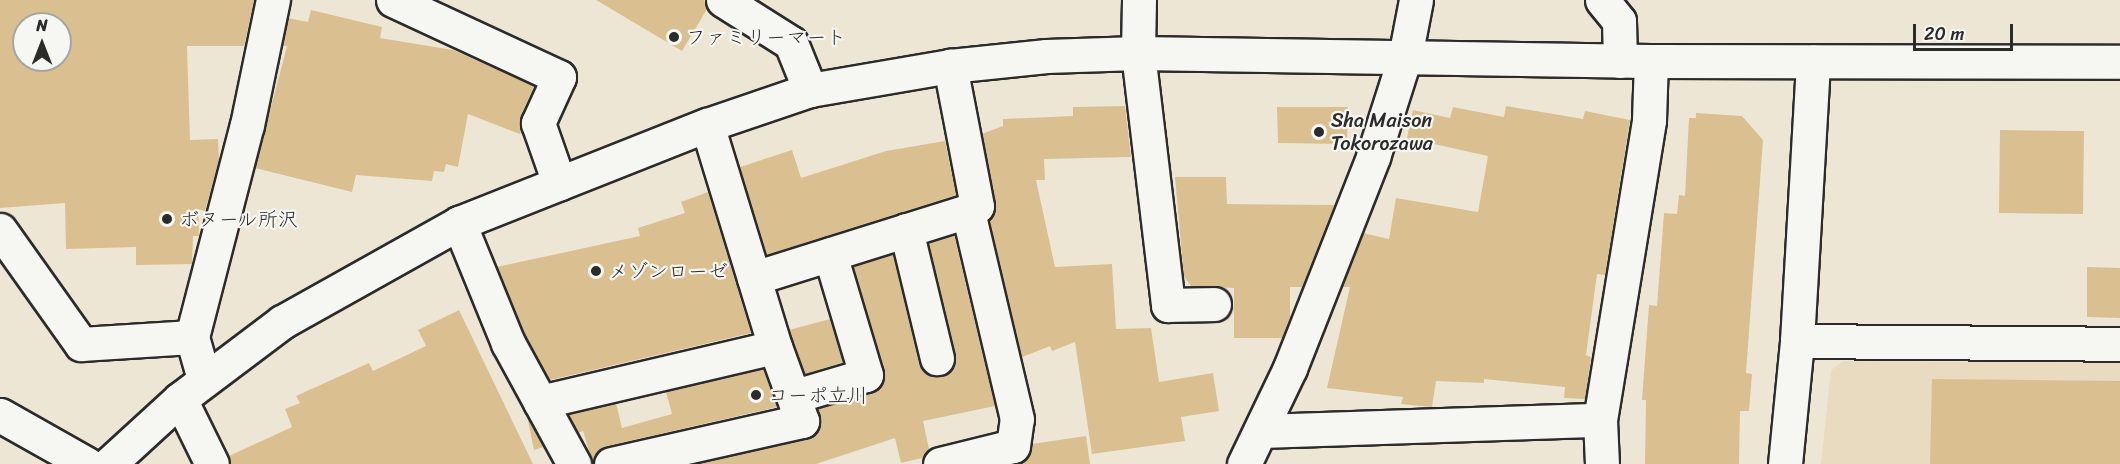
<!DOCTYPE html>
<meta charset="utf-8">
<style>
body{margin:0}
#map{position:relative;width:2120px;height:464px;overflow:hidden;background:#eee6d5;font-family:Sriracha,"Klee One",sans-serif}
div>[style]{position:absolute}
.built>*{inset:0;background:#e8dbc0}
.building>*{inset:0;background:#dac090}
.roads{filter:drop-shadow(2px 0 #2b2b2b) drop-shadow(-2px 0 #2b2b2b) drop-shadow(0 2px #2b2b2b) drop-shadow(0 -2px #2b2b2b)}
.minor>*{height:33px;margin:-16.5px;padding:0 16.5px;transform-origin:16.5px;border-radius:16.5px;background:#f6f6f2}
.dots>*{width:16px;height:16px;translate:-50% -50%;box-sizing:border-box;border:3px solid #f6f6f2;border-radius:50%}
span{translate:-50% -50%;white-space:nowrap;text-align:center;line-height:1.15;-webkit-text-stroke:4.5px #f6f6f2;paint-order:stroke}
.poi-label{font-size:20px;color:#2b2b2b}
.left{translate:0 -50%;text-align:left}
.north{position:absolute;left:12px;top:12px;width:60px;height:60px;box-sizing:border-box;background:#f6f6f2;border:2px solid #a5a5a2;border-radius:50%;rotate:0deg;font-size:16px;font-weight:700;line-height:24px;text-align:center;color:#2b2b2b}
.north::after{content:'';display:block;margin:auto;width:21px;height:27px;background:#2b2b2b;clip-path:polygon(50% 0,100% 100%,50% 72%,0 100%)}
.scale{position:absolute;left:1913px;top:24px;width:100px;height:27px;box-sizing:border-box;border:3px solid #2b2b2b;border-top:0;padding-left:8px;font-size:18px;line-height:21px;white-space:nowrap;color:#2b2b2b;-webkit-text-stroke:4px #f6f6f2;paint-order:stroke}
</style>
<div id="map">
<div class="built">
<i style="clip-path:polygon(1843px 361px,2120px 363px,2120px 464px,1821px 464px,1831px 370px)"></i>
</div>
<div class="building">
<i style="clip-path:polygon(evenodd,0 0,254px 0,244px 46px,187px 46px,190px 140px,218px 139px,219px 160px,205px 211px,198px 209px,199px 236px,193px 236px,192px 264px,136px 265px,136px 247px,66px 249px,65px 203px,0 208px,0 0,24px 24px,60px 24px,60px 60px,24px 60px,24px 24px)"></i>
<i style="clip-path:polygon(596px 0,704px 0,707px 9px,682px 51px)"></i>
<i style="clip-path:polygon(311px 10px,382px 27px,380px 38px,453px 50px,534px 86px,521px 115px,520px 134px,468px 114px,458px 167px,446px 164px,444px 172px,434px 171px,432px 181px,356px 175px,352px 192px,255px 168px,287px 46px,283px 46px,288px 18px,308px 22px)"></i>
<i style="clip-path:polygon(1125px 106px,1131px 157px,1044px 159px,1045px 180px,1036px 180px,1055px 267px,1112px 264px,1116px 329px,1151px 328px,1159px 382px,1213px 373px,1219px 411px,1181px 417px,1185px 441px,1092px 454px,1075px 342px,1052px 351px,1050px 346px,1022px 357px,989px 219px,995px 202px,982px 134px,1003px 126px,1003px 119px,1073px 116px,1073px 107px)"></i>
<i style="clip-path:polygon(1506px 106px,1583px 119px,1585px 111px,1630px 120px,1605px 275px,1597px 274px,1586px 355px,1591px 357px,1585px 399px,1564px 398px,1565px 387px,1484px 379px,1484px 383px,1436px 381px,1432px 407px,1401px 404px,1403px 397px,1327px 388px,1350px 287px,1342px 287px,1363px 233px,1389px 239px,1396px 198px,1478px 212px,1488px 156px,1407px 138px,1413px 110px,1450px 118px,1453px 107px,1504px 117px)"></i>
<i style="clip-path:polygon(1277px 107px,1348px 107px,1347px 144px,1278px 143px)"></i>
<i style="clip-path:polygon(1696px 113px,1742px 116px,1763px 140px,1746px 373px,1752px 374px,1749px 411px,1740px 411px,1739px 464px,1645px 464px,1646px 400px,1642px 400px,1649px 305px,1657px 306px,1664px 213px,1677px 214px,1679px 195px,1685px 196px,1689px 118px,1696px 118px)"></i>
<i style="clip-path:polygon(2000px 130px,2084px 131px,2083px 214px,1999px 213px)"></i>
<i style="clip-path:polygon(945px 141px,956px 195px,766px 255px,740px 167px,792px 150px,801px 178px,886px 151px)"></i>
<i style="clip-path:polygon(1175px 177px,1226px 177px,1227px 204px,1334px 205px,1302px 287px,1290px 287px,1290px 317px,1282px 338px,1234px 338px,1234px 288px,1191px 286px,1184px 277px)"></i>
<i style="clip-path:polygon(708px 192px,751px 333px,550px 380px,525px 335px,497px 267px,640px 236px,638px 228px,685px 213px,681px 202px)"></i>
<i style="clip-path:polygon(954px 235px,995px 406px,923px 421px,929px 449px,922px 458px,901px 463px,895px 438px,816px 464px,696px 464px,807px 439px,820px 426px,818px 409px,880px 387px,884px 370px,853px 267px,893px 254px,919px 363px,931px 376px,949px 372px,955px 354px,928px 243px)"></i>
<i style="clip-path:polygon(2087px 267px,2120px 268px,2120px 318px,2087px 317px)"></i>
<i style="clip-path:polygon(459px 310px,533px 464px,231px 464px,229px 456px,292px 427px,285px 409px,300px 403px,296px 396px,369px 363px,373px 371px,426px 346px,418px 330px)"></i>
<i style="clip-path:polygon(830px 319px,843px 362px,805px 374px,789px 330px)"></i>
<i style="clip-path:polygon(763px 369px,777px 407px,607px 446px,598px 451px,593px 464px,583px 431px,578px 433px,568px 415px,616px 403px,622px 428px,672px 414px,666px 392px)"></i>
<i style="clip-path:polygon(1932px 379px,2120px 381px,2120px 464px,1930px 464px)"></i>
<i style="clip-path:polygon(527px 416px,543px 447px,534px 450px)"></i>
<i style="clip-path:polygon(1086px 436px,1090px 464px,1018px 464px,1027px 458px,1032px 444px)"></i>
</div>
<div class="roads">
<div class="minor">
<i style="left:393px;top:0;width:183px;rotate:24.9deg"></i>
<i style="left:559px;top:77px;width:51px;rotate:114.5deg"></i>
<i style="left:538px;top:123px;width:64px;rotate:70.7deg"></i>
<i style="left:723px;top:0;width:80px;rotate:32.3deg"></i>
<i style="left:791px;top:43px;width:51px;rotate:68deg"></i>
<i style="left:1139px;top:0;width:53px;rotate:91.1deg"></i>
<i style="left:1138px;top:53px;width:254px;rotate:83.2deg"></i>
<i style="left:1168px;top:305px;width:46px;rotate:-1.2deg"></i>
<i style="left:1602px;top:0;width:27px;rotate:51deg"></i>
<i style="left:1619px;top:21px;width:40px;rotate:88.6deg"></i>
<i style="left:459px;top:223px;width:130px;rotate:67.8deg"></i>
<i style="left:508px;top:343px;width:138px;rotate:61.4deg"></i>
<i style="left:0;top:230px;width:140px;rotate:54.6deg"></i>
<i style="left:81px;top:344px;width:111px;rotate:-3.6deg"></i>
<i style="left:906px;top:230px;width:132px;rotate:76.4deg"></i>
<i style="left:754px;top:278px;width:224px;rotate:-17.4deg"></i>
<i style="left:1797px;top:341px;width:323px;rotate:0.5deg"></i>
<i style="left:204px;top:379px;width:44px;rotate:-105.9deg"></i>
<i style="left:192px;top:337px;width:219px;rotate:-75.5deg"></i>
<i style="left:247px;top:125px;width:128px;rotate:-78.3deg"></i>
<i style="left:795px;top:396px;width:74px;rotate:-16.5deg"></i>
<i style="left:866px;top:375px;width:126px;rotate:-106.6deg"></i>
<i style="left:180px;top:399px;width:72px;rotate:63.8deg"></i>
<i style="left:540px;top:402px;width:241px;rotate:-13.2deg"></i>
<i style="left:775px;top:347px;width:232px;rotate:-107deg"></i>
<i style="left:0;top:415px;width:100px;rotate:29.4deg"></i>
<i style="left:1261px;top:431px;width:339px;rotate:-1.9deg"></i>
<i style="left:109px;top:464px;width:96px;rotate:-42.5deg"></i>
<i style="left:180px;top:399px;width:128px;rotate:-37deg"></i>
<i style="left:282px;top:322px;width:203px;rotate:-29.2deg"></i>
<i style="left:459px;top:223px;width:267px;rotate:-21.6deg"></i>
<i style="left:707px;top:125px;width:109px;rotate:-18.8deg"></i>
<i style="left:810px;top:90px;width:142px;rotate:-9.7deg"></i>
<i style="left:950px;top:66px;width:97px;rotate:-5.9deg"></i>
<i style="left:1046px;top:56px;width:92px;rotate:-1.9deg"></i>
<i style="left:1138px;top:53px;width:513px;rotate:0.89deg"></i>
<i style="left:1651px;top:61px;width:469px;rotate:0.1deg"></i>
<i style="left:611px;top:464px;width:196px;rotate:-12.7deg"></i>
<i style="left:802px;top:421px;width:79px;rotate:-110deg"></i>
<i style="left:940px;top:464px;width:75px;rotate:-13.9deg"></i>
<i style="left:1013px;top:446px;width:27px;rotate:-82deg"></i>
<i style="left:1017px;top:419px;width:214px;rotate:-103.3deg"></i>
<i style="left:968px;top:211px;width:10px;rotate:-29deg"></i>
<i style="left:977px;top:206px;width:143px;rotate:-100.9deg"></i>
<i style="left:1244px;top:464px;width:106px;rotate:-64.4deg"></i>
<i style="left:1290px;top:368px;width:227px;rotate:-68.5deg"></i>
<i style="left:1373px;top:157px;width:105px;rotate:-72.3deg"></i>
<i style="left:1405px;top:57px;width:58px;rotate:-79.1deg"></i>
<i style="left:1602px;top:464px;width:44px;rotate:-92.6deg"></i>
<i style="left:1600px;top:420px;width:304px;rotate:-80.7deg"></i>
<i style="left:1649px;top:120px;width:59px;rotate:-88.1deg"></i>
<i style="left:1785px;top:464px;width:124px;rotate:-84.4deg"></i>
<i style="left:1797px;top:341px;width:280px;rotate:-86.7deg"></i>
</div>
</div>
<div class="dots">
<i style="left:674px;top:37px;background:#2b2b2b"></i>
<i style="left:1319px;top:132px;background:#2b2b2b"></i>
<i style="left:167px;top:219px;background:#2b2b2b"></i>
<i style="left:596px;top:271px;background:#2b2b2b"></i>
<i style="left:756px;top:395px;background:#2b2b2b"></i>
</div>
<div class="poi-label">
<span class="left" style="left:686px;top:37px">ファミリーマート</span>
<span class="left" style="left:1331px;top:132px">Sha Maison<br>Tokorozawa</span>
<span class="left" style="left:179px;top:219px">ボヌール所沢</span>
<span class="left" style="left:608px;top:271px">メゾンローゼ</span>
<span class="left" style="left:768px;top:395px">コーポ立川</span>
</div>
<div class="north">N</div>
<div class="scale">20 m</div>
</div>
